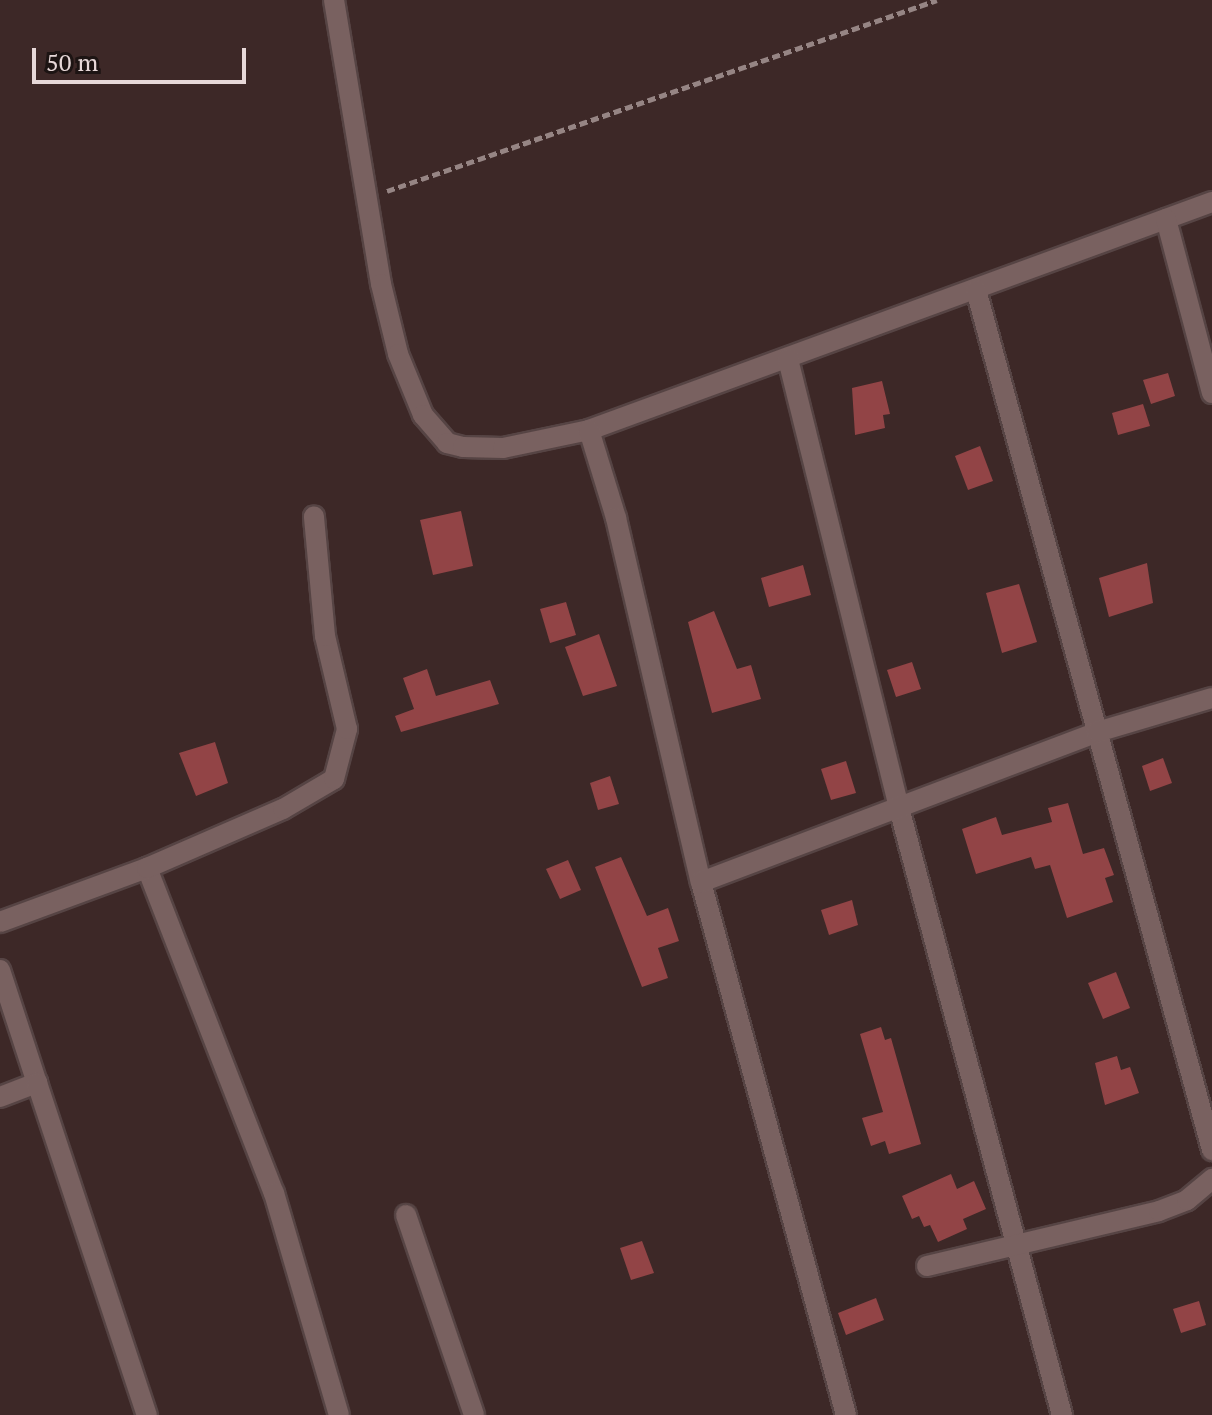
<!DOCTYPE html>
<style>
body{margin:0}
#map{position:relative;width:1212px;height:1415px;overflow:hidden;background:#3d2827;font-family:"PT Serif",serif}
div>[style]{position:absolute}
.building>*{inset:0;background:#924446}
.path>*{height:5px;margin-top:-2.5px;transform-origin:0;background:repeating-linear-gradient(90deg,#968584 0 8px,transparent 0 12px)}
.roads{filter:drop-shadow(2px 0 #564444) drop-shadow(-2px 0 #564444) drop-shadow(0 2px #564444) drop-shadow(0 -2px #564444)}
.minor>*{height:20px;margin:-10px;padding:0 10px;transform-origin:10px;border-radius:10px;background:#796160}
span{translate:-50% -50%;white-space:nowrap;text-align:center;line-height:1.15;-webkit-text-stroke:6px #1d1413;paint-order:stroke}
.scale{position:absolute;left:32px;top:48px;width:214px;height:36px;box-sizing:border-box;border:4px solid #e7d8d8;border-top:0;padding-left:10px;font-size:24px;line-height:28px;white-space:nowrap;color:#e7d8d8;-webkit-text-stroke:6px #1d1413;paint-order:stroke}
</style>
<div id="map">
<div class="building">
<i style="clip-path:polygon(1168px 373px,1175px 396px,1151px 404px,1143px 380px)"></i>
<i style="clip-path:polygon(882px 381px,890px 414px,883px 415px,885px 428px,855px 435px,852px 388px)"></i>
<i style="clip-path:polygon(1143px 404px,1150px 426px,1118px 435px,1112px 413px)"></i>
<i style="clip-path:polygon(980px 446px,993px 481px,968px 490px,955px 456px)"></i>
<i style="clip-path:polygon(461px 511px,473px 566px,433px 575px,420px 520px)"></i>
<i style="clip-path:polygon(1147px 563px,1153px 603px,1109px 617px,1099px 578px)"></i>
<i style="clip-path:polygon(803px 565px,811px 595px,769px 607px,761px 578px)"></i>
<i style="clip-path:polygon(1019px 584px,1037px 642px,1002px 653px,986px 593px)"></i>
<i style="clip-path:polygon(566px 602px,576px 635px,550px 643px,540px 609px)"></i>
<i style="clip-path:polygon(714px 611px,737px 669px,751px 665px,761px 699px,712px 713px,688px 622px)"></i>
<i style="clip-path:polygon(599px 634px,617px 686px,583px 696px,565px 647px)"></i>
<i style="clip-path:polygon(912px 662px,921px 689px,896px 697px,887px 670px)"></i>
<i style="clip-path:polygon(427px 669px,436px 696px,490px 680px,499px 704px,401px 732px,395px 716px,414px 709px,403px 678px)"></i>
<i style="clip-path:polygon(215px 742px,228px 783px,196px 796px,179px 753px)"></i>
<i style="clip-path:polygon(1163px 758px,1172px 783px,1150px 791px,1142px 766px)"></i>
<i style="clip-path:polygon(846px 761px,856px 793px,831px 800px,821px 769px)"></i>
<i style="clip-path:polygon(610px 776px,619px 804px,598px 810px,590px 783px)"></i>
<i style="clip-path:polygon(1068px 803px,1083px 854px,1104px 848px,1114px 875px,1105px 878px,1113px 902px,1067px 918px,1050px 865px,1035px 869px,1031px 857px,976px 874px,962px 829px,996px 817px,1002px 835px,1052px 822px,1048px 808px)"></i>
<i style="clip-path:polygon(621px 857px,647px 916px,668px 908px,679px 941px,658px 948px,668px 978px,642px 987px,595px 867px)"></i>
<i style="clip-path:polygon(568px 860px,581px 890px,560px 899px,546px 869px)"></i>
<i style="clip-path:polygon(852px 900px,858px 925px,829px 935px,821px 910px)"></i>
<i style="clip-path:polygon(1116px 972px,1130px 1008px,1103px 1019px,1088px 983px)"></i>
<i style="clip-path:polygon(881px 1027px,885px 1040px,891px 1038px,921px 1144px,889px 1154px,885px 1141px,871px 1146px,862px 1118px,883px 1112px,860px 1034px)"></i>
<i style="clip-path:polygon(1117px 1056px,1121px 1070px,1130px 1067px,1139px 1093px,1105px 1105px,1095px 1063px)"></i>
<i style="clip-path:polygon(951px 1174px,957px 1189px,974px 1181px,986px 1209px,963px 1219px,967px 1229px,938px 1242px,930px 1225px,924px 1227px,919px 1216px,912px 1219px,902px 1196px)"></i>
<i style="clip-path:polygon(642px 1241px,654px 1273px,631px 1280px,620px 1248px)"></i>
<i style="clip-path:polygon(876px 1298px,884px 1320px,846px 1335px,838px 1313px)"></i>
<i style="clip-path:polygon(1199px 1301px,1206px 1325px,1181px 1333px,1173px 1309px)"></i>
</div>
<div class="path">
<i style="left:387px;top:191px;width:582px;rotate:-19.15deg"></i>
</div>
<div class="roads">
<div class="minor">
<i style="left:334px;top:0;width:288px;rotate:80.6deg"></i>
<i style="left:381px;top:284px;width:72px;rotate:76.3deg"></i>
<i style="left:398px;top:354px;width:66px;rotate:67.7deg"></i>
<i style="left:423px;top:415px;width:37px;rotate:49deg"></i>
<i style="left:447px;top:443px;width:16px;rotate:14deg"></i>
<i style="left:463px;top:447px;width:40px;rotate:1.4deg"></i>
<i style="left:503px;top:448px;width:88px;rotate:-11.8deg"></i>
<i style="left:589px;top:430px;width:663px;rotate:-20.1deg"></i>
<i style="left:1166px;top:219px;width:180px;rotate:75.2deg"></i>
<i style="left:976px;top:290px;width:892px;rotate:74.65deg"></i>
<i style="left:788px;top:359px;width:463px;rotate:76.1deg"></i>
<i style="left:899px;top:808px;width:629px;rotate:74.97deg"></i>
<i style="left:589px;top:430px;width:92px;rotate:72.9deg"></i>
<i style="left:616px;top:518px;width:374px;rotate:76.9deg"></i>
<i style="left:701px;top:882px;width:552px;rotate:74.78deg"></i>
<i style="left:147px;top:868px;width:349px;rotate:68.7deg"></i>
<i style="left:274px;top:1193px;width:231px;rotate:73.7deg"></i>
<i style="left:701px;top:882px;width:423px;rotate:-20.7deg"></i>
<i style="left:1097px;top:732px;width:120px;rotate:-16.5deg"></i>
<i style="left:0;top:922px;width:157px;rotate:-20.2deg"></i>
<i style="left:147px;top:868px;width:148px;rotate:-23.5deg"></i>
<i style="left:283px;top:809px;width:59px;rotate:-30.5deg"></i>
<i style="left:334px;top:779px;width:52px;rotate:-75.4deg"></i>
<i style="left:347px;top:729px;width:96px;rotate:-103.3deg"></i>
<i style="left:325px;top:636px;width:120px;rotate:-95.3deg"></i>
<i style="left:0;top:970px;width:119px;rotate:71.9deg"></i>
<i style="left:0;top:1097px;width:40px;rotate:-21deg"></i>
<i style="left:37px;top:1083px;width:350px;rotate:71.7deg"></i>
<i style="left:406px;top:1215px;width:211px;rotate:71.2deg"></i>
<i style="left:927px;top:1266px;width:238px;rotate:-13.3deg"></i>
<i style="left:1159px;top:1211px;width:30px;rotate:-21deg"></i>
<i style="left:1187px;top:1200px;width:33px;rotate:-40deg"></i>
</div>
</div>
<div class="scale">50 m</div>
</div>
